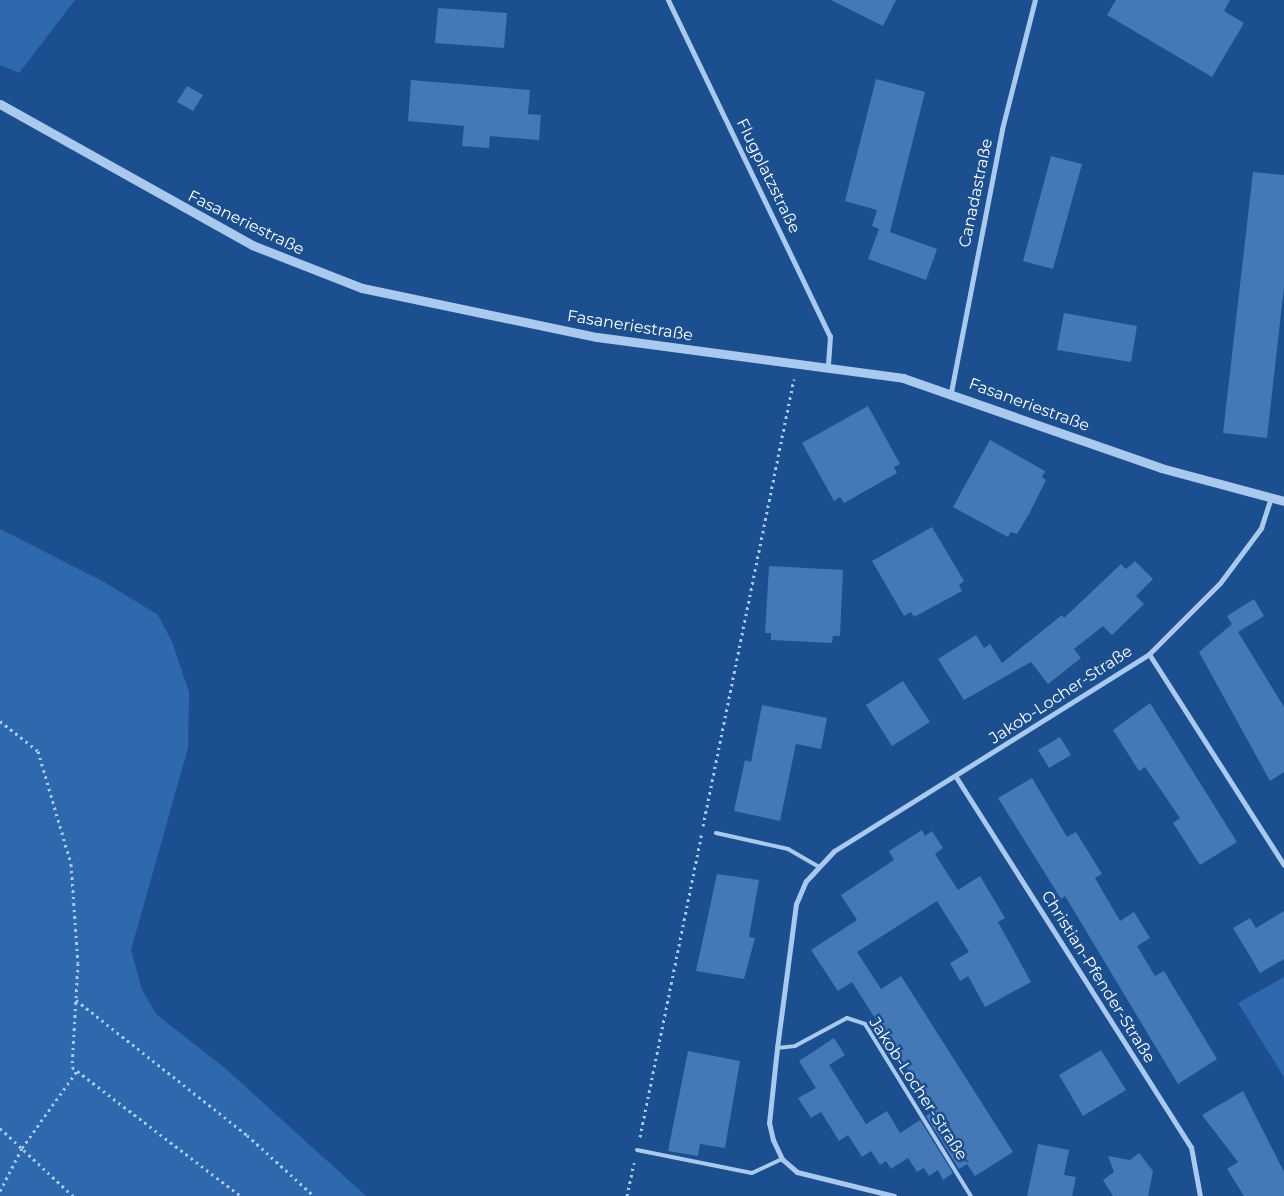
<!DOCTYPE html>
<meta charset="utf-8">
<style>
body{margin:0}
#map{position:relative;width:1284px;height:1196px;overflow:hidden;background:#1b4f8f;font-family:Montserrat,sans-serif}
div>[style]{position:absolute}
.green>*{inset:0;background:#2e69ad}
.building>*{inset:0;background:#4478b7}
.path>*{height:3px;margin-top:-1.5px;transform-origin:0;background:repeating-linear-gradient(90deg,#a9c9ee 0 2.5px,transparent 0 6.5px)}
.service>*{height:4px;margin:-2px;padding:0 2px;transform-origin:2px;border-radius:2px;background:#a9c9ee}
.minor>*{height:5px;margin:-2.5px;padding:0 2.5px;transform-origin:2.5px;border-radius:2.5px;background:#a9c9ee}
.tertiary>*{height:9px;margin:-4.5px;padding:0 4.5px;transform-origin:4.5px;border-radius:4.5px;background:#a9c9ee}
span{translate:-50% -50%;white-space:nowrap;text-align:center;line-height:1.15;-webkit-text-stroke:5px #1b4f8f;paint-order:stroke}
.street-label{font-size:16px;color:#fff}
</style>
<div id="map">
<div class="green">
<i style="clip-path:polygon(0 0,75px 0,19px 73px,0 65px)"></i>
<i style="clip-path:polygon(0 529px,106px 583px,158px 615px,172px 642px,189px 692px,188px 748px,131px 950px,142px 990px,157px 1015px,226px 1069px,366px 1196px,0 1196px)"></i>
<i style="clip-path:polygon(1284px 977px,1284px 1077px,1238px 1003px)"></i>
</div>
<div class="building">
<i style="clip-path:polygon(831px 0,896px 0,883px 26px)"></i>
<i style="clip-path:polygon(1116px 0,1230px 0,1224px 11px,1244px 23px,1212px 77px,1107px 15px)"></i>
<i style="clip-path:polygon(438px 8px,507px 13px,504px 48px,435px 43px)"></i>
<i style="clip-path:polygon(876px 79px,925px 92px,890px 232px,937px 249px,926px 280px,868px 259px,879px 229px,872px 226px,877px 210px,845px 201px)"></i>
<i style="clip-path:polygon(411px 80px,530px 90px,528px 114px,541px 115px,539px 140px,490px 136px,489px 148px,462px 146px,464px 126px,408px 121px)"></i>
<i style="clip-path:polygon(187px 86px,203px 95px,193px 111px,177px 102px)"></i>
<i style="clip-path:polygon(1051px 156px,1082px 164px,1053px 269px,1023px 261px)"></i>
<i style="clip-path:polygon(1253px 172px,1284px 175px,1284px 287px,1267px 438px,1223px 433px)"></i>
<i style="clip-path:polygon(1064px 313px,1137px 326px,1131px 362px,1057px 350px)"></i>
<i style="clip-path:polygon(868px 406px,900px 464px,894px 467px,897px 473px,844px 503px,840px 497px,834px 501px,802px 443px)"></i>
<i style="clip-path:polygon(990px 440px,1045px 471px,1042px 477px,1046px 480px,1029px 514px,1017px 534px,1011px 532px,1008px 537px,953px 507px)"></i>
<i style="clip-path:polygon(932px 527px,964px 581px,959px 585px,962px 591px,914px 617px,911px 612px,904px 616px,872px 561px)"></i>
<i style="clip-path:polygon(1135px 561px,1153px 579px,1136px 596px,1144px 604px,1112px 635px,1103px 626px,1074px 649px,1081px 658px,1048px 684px,1031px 662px,964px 700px,938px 659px,976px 635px,984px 648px,990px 644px,1002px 663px,1062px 615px,1064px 618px,1121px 564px,1126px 569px)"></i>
<i style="clip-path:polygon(769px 566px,843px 570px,840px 636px,833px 636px,832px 643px,771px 640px,771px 633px,765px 633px)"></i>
<i style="clip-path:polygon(1254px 599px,1264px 616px,1238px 632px,1284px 707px,1284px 772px,1270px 781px,1199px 652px,1232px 624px,1227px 616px)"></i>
<i style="clip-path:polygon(903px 681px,930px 722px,892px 746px,866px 705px)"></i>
<i style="clip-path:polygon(1150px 703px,1237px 842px,1200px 865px,1173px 823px,1180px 818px,1145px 767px,1139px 771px,1113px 730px)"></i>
<i style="clip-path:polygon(762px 705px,827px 718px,821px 749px,796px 744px,780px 821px,734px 811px,745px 760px,751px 762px)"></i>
<i style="clip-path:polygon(1060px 737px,1071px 755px,1049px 768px,1038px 750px)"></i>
<i style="clip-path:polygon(1032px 778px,1067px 837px,1076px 832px,1102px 874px,1095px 878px,1120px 921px,1134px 912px,1150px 938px,1137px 946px,1155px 976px,1164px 971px,1217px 1059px,1178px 1084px,1065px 896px,1061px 899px,998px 798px)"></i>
<i style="clip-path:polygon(922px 830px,925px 836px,932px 831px,943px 848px,935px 854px,958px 890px,980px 876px,1005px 918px,998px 922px,1031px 982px,985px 1007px,968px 976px,960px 981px,950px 963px,969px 952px,937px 901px,857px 952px,881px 989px,901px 976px,1013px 1152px,975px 1176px,967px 1164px,959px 1169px,926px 1116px,934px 1111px,852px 982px,838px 991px,811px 950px,857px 920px,841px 895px,894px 860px,889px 851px)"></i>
<i style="clip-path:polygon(717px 874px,759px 880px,749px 937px,755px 938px,744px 979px,696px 971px)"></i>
<i style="clip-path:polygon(1284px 911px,1284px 959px,1260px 973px,1233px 928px,1250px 918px,1256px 928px)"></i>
<i style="clip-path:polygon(834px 1038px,845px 1055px,829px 1065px,866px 1124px,887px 1111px,900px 1133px,920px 1120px,953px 1173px,943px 1180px,938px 1170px,929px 1176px,924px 1168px,917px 1172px,908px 1158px,891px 1169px,886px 1161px,880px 1165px,871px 1151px,862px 1157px,848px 1135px,839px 1141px,821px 1112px,811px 1118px,798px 1098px,816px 1088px,799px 1061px)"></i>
<i style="clip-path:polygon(1101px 1050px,1126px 1090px,1083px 1116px,1059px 1075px)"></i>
<i style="clip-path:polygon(688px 1051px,740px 1061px,725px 1148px,700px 1144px,698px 1156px,668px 1151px)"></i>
<i style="clip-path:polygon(1243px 1091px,1284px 1172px,1284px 1196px,1244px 1196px,1227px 1169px,1238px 1162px,1202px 1115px)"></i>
<i style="clip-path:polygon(1038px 1144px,1069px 1150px,1064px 1175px,1076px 1177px,1072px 1196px,1027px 1196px)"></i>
<i style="clip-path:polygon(1139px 1153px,1153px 1171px,1148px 1196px,1113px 1196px,1103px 1180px,1114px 1172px,1108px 1156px,1130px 1160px)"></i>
</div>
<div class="path">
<i style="left:0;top:721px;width:48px;rotate:38.3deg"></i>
<i style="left:38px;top:751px;width:118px;rotate:73.7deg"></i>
<i style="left:71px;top:864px;width:99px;rotate:86deg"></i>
<i style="left:78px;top:963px;width:104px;rotate:93.3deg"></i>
<i style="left:72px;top:1067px;width:213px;rotate:37.4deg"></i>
<i style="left:703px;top:826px;width:456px;rotate:-78.5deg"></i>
<i style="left:76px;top:1000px;width:218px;rotate:38.3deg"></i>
<i style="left:247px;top:1135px;width:91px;rotate:42.3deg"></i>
<i style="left:0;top:1128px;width:100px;rotate:43deg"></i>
<i style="left:640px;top:1137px;width:311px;rotate:-78.5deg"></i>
<i style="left:0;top:1191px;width:48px;rotate:-62.9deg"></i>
<i style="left:22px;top:1148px;width:95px;rotate:-54.5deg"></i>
<i style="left:627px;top:1196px;width:34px;rotate:-78deg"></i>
</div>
<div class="service">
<i style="left:716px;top:833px;width:74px;rotate:12.5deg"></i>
<i style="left:788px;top:849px;width:34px;rotate:30deg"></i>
<i style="left:777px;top:1048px;width:18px;rotate:-6deg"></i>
<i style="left:795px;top:1046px;width:59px;rotate:-28.3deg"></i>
<i style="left:847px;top:1018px;width:19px;rotate:18deg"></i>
<i style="left:865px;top:1024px;width:202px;rotate:58.4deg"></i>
<i style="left:637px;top:1150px;width:117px;rotate:11.3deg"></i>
<i style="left:752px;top:1173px;width:33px;rotate:-25deg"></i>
</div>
<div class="minor">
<i style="left:668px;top:0;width:373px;rotate:64.3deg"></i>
<i style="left:830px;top:336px;width:30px;rotate:94deg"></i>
<i style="left:951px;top:392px;width:268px;rotate:-79deg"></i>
<i style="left:1002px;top:129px;width:133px;rotate:-75.7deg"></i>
<i style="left:1149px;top:654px;width:250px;rotate:57.4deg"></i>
<i style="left:956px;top:777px;width:438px;rotate:57.6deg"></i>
<i style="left:1191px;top:1147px;width:50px;rotate:79.6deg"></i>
<i style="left:894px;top:1196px;width:100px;rotate:-166.1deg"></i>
<i style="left:797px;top:1172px;width:20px;rotate:-139deg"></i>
<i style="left:782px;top:1159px;width:21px;rotate:-115deg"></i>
<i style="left:773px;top:1140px;width:17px;rotate:-103deg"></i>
<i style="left:769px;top:1123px;width:75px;rotate:-83.9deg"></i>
<i style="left:777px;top:1048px;width:145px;rotate:-82.5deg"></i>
<i style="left:796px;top:904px;width:25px;rotate:-67deg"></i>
<i style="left:806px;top:881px;width:41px;rotate:-47deg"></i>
<i style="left:834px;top:851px;width:372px;rotate:-32deg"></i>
<i style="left:1149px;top:654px;width:100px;rotate:-45deg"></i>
<i style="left:1220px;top:583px;width:69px;rotate:-53.3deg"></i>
<i style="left:1261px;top:528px;width:32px;rotate:-72deg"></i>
</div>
<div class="tertiary">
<i style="left:0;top:104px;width:289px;rotate:29.2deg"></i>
<i style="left:252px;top:245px;width:118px;rotate:21.4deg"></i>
<i style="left:362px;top:288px;width:240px;rotate:11.8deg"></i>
<i style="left:597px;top:337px;width:309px;rotate:7.6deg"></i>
<i style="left:903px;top:378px;width:273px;rotate:19.2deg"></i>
<i style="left:1161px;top:468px;width:127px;rotate:15deg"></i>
</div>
<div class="street-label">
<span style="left:768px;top:176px;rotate:64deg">Flugplatzstraße</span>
<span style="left:976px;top:193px;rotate:-78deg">Canadastraße</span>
<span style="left:246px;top:223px;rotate:26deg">Fasaneriestraße</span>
<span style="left:630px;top:326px;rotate:9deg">Fasaneriestraße</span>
<span style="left:1029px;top:405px;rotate:20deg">Fasaneriestraße</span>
<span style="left:1061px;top:695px;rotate:-33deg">Jakob-Locher-Straße</span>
<span style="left:1098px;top:977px;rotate:58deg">Christian-Pfender-Straße</span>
<span style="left:918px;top:1089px;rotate:57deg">Jakob-Locher-Straße</span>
</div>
</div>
